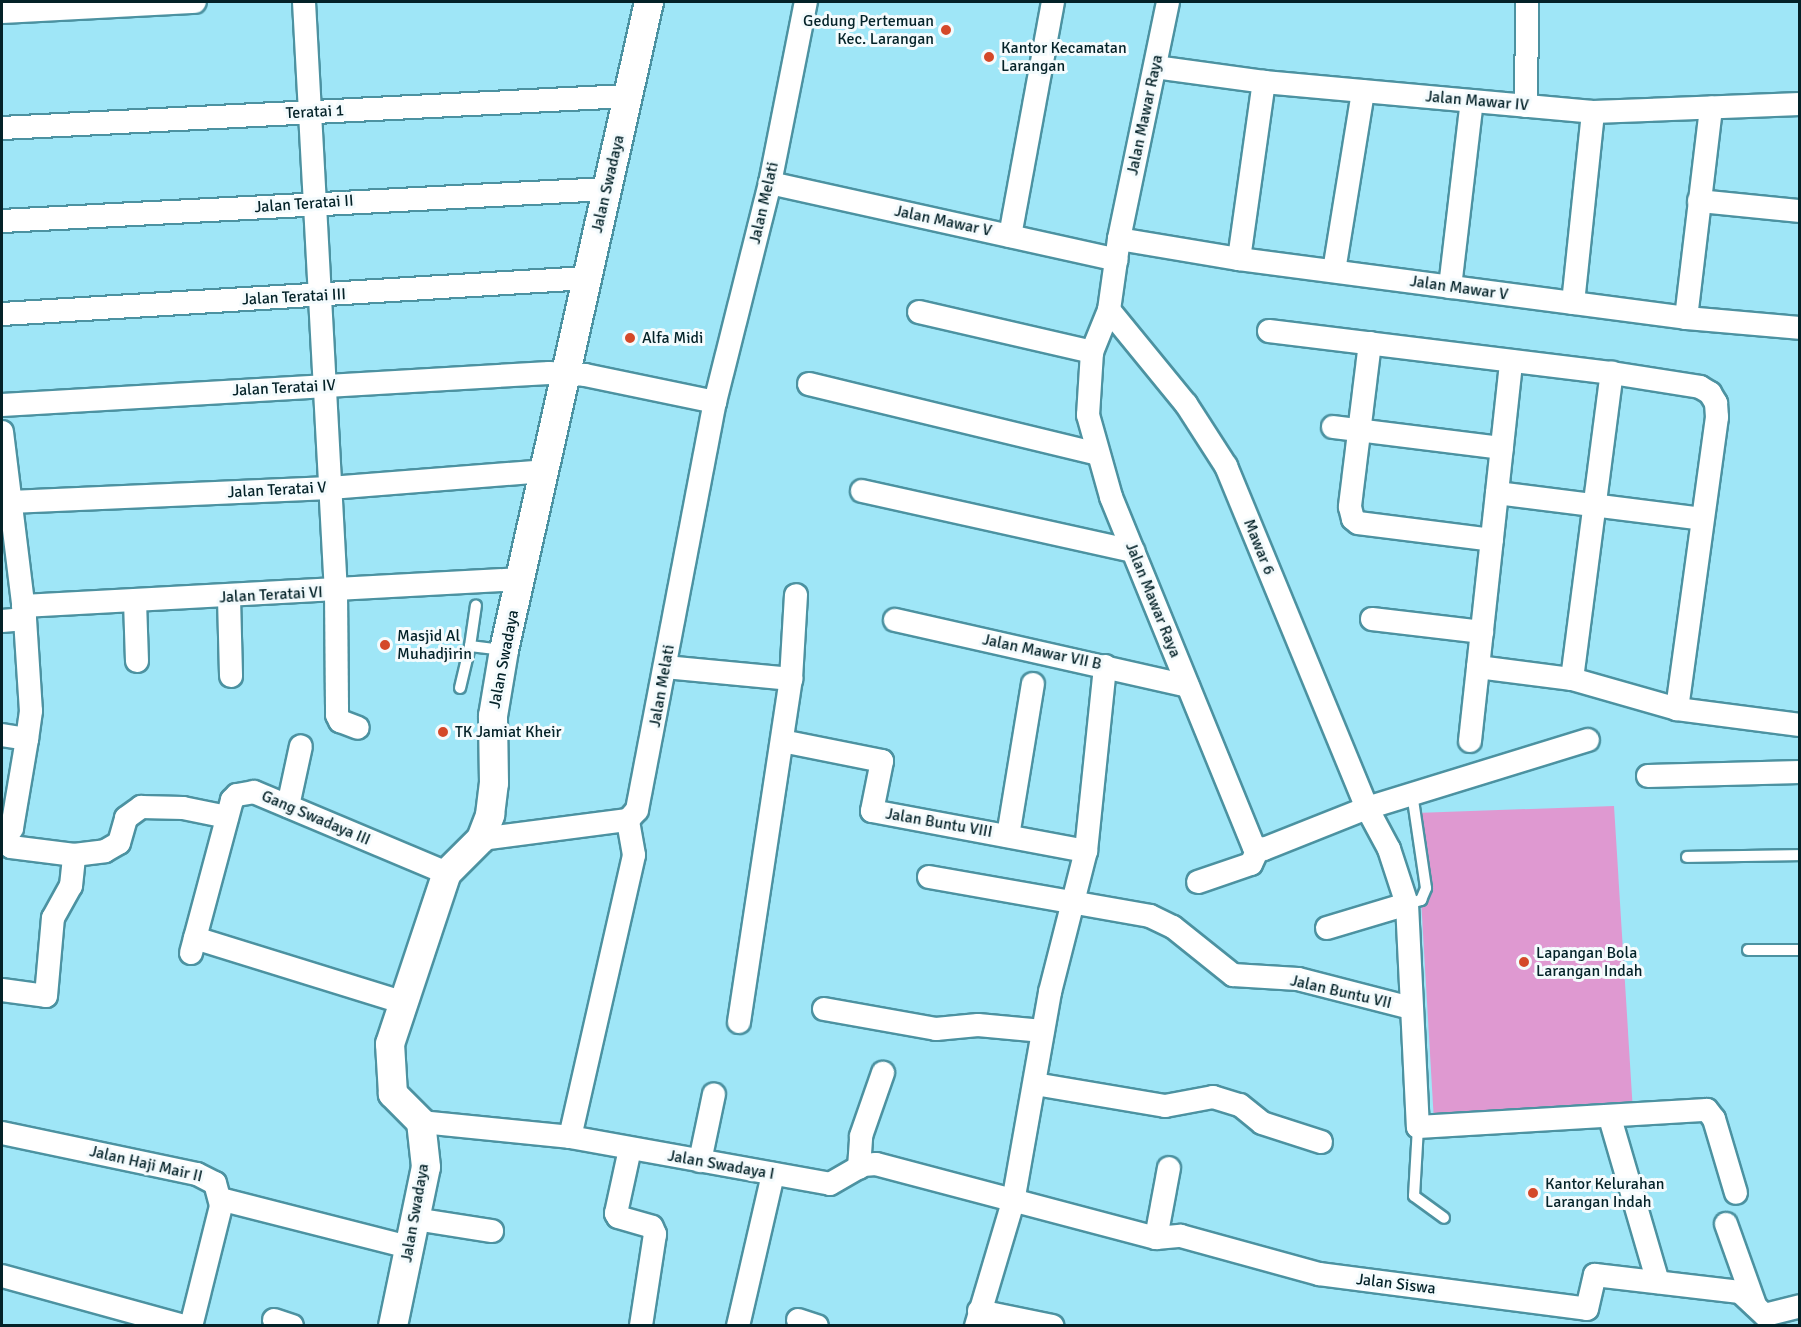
<!DOCTYPE html>
<style>
body{margin:0}
#map{position:relative;width:1801px;height:1327px;overflow:hidden;background:#9fe6f7;font-family:Signika,sans-serif}
div>[style]{position:absolute}
.green>*{inset:0;background:#df99d1}
.roads{filter:drop-shadow(2px 0 #4c92a1) drop-shadow(-2px 0 #4c92a1) drop-shadow(0 2px #4c92a1) drop-shadow(0 -2px #4c92a1)}
.service>*{height:10px;margin:-5px;padding:0 5px;transform-origin:5px;border-radius:5px;background:#fff}
.minor>*{height:22px;margin:-11px;padding:0 11px;transform-origin:11px;border-radius:11px;background:#fff}
.tertiary>*{height:28px;margin:-14px;padding:0 14px;transform-origin:14px;border-radius:14px;background:#fff}
.dots>*{width:16px;height:16px;translate:-50% -50%;box-sizing:border-box;border:3px solid #f4fbfd;border-radius:50%}
span{translate:-50% -50%;white-space:nowrap;text-align:center;line-height:1.15;-webkit-text-stroke:6px #f4fbfd;paint-order:stroke}
.poi-label{font-size:16px;color:#042228}
.right{translate:-100% -50%;text-align:right}
.left{translate:0 -50%;text-align:left}
.street-label{font-size:16px;color:#042228}
.frame{position:absolute;inset:0;border:3px solid #042228;pointer-events:none}
</style>
<div id="map">
<div class="green">
<i style="clip-path:polygon(1614px 806px,1633px 1112px,1434px 1122px,1416px 813px)"></i>
</div>
<div class="roads">
<div class="service">
<i style="left:470px;top:646px;width:41px;rotate:-81.7deg"></i>
<i style="left:460px;top:688px;width:43px;rotate:-76.6deg"></i>
<i style="left:470px;top:646px;width:34px;rotate:7deg"></i>
<i style="left:1687px;top:857px;width:113px;rotate:-1deg"></i>
<i style="left:1407px;top:904px;width:15px;rotate:-16deg"></i>
<i style="left:1421px;top:900px;width:13px;rotate:-67deg"></i>
<i style="left:1426px;top:888px;width:96px;rotate:-98.4deg"></i>
<i style="left:1748px;top:950px;width:52px"></i>
<i style="left:1418px;top:1127px;width:69px;rotate:93.3deg"></i>
<i style="left:1414px;top:1196px;width:37px;rotate:36deg"></i>
</div>
<div class="minor">
<i style="left:304px;top:2px;width:591px;rotate:86.9deg"></i>
<i style="left:336px;top:592px;width:123px;rotate:89.5deg"></i>
<i style="left:337px;top:715px;width:7px;rotate:63deg"></i>
<i style="left:340px;top:721px;width:19px;rotate:21deg"></i>
<i style="left:1168px;top:2px;width:242px;rotate:101.7deg"></i>
<i style="left:1119px;top:239px;width:72px;rotate:98deg"></i>
<i style="left:1109px;top:310px;width:45px;rotate:112deg"></i>
<i style="left:1092px;top:352px;width:63px;rotate:93.6deg"></i>
<i style="left:1088px;top:415px;width:85px;rotate:74.3deg"></i>
<i style="left:1111px;top:497px;width:378px;rotate:67.8deg"></i>
<i style="left:1254px;top:847px;width:10px;rotate:11deg"></i>
<i style="left:1264px;top:849px;width:111px;rotate:-21.7deg"></i>
<i style="left:1367px;top:808px;width:231px;rotate:-17.1deg"></i>
<i style="left:2px;top:12px;width:193px;rotate:-3deg"></i>
<i style="left:1155px;top:67px;width:110px;rotate:7.8deg"></i>
<i style="left:1264px;top:82px;width:330px;rotate:5.2deg"></i>
<i style="left:1593px;top:112px;width:207px;rotate:-2.2deg"></i>
<i style="left:1526px;top:106px;width:104px;rotate:-89.4deg"></i>
<i style="left:2px;top:128px;width:627px;rotate:-2.93deg"></i>
<i style="left:770px;top:183px;width:355px;rotate:12.5deg"></i>
<i style="left:1699px;top:201px;width:101px;rotate:5.7deg"></i>
<i style="left:2px;top:221px;width:605px;rotate:-3.03deg"></i>
<i style="left:1010px;top:236px;width:238px;rotate:-79.6deg"></i>
<i style="left:1119px;top:239px;width:122px;rotate:9.5deg"></i>
<i style="left:1239px;top:259px;width:451px;rotate:7.5deg"></i>
<i style="left:1686px;top:318px;width:114px;rotate:5deg"></i>
<i style="left:1239px;top:259px;width:179px;rotate:-82deg"></i>
<i style="left:1334px;top:271px;width:182px;rotate:-80.8deg"></i>
<i style="left:1450px;top:287px;width:187px;rotate:-83.3deg"></i>
<i style="left:1573px;top:303px;width:192px;rotate:-84deg"></i>
<i style="left:1109px;top:310px;width:122px;rotate:50.7deg"></i>
<i style="left:1186px;top:404px;width:74px;rotate:57.2deg"></i>
<i style="left:1226px;top:466px;width:370px;rotate:67.6deg"></i>
<i style="left:1367px;top:808px;width:47px;rotate:61.8deg"></i>
<i style="left:1389px;top:849px;width:58px;rotate:71.9deg"></i>
<i style="left:1407px;top:904px;width:223px;rotate:87.2deg"></i>
<i style="left:1418px;top:1127px;width:289px;rotate:-3.4deg"></i>
<i style="left:1707px;top:1110px;width:11px;rotate:52deg"></i>
<i style="left:1714px;top:1119px;width:77px;rotate:73.4deg"></i>
<i style="left:919px;top:312px;width:178px;rotate:13deg"></i>
<i style="left:2px;top:314px;width:586px;rotate:-3.52deg"></i>
<i style="left:1686px;top:318px;width:212px;rotate:-83.2deg"></i>
<i style="left:1269px;top:331px;width:346px;rotate:7deg"></i>
<i style="left:1612px;top:373px;width:89px;rotate:9deg"></i>
<i style="left:1700px;top:387px;width:12px;rotate:31deg"></i>
<i style="left:1710px;top:393px;width:12px;rotate:59deg"></i>
<i style="left:1716px;top:403px;width:14px;rotate:86deg"></i>
<i style="left:1717px;top:417px;width:295px;rotate:97.8deg"></i>
<i style="left:1370px;top:343px;width:165px;rotate:97deg"></i>
<i style="left:1350px;top:507px;width:12px;rotate:76deg"></i>
<i style="left:1353px;top:519px;width:6px;rotate:39deg"></i>
<i style="left:1358px;top:523px;width:135px;rotate:7.2deg"></i>
<i style="left:809px;top:384px;width:297px;rotate:13.6deg"></i>
<i style="left:2px;top:405px;width:548px;rotate:-3.35deg"></i>
<i style="left:549px;top:373px;width:36px;rotate:3deg"></i>
<i style="left:585px;top:375px;width:133px;rotate:11.7deg"></i>
<i style="left:1333px;top:427px;width:170px;rotate:7.1deg"></i>
<i style="left:2px;top:432px;width:188px;rotate:83deg"></i>
<i style="left:25px;top:619px;width:92px;rotate:86.3deg"></i>
<i style="left:31px;top:711px;width:28px;rotate:98deg"></i>
<i style="left:27px;top:739px;width:25px;rotate:-171deg"></i>
<i style="left:862px;top:491px;width:278px;rotate:12.5deg"></i>
<i style="left:1497px;top:493px;width:207px;rotate:7.2deg"></i>
<i style="left:10px;top:502px;width:320px;rotate:-2.5deg"></i>
<i style="left:330px;top:488px;width:215px;rotate:-4.5deg"></i>
<i style="left:229px;top:598px;width:78px;rotate:88.5deg"></i>
<i style="left:135px;top:601px;width:60px;rotate:88.1deg"></i>
<i style="left:23px;top:606px;width:498px;rotate:-3.1deg"></i>
<i style="left:1372px;top:619px;width:111px;rotate:6.7deg"></i>
<i style="left:895px;top:620px;width:300px;rotate:12.7deg"></i>
<i style="left:2px;top:621px;width:23px;rotate:-5deg"></i>
<i style="left:665px;top:667px;width:127px;rotate:5.4deg"></i>
<i style="left:791px;top:679px;width:84px;rotate:-86.6deg"></i>
<i style="left:1478px;top:667px;width:95px;rotate:7.3deg"></i>
<i style="left:1572px;top:679px;width:109px;rotate:15.9deg"></i>
<i style="left:1677px;top:709px;width:124px;rotate:7.4deg"></i>
<i style="left:1572px;top:679px;width:309px;rotate:-82.6deg"></i>
<i style="left:782px;top:741px;width:102px;rotate:11.3deg"></i>
<i style="left:882px;top:761px;width:51px;rotate:101.3deg"></i>
<i style="left:872px;top:811px;width:218px;rotate:10.6deg"></i>
<i style="left:1470px;top:741px;width:382px;rotate:-83.8deg"></i>
<i style="left:1648px;top:776px;width:152px;rotate:-1.5deg"></i>
<i style="left:288px;top:806px;width:61px;rotate:-77.8deg"></i>
<i style="left:1008px;top:836px;width:154px;rotate:-80.7deg"></i>
<i style="left:481px;top:839px;width:148px;rotate:-7.4deg"></i>
<i style="left:628px;top:820px;width:13px;rotate:-48deg"></i>
<i style="left:637px;top:810px;width:415px;rotate:-79.2deg"></i>
<i style="left:715px;top:402px;width:226px;rotate:-75.9deg"></i>
<i style="left:770px;top:183px;width:185px;rotate:-78.8deg"></i>
<i style="left:3px;top:841px;width:10px;rotate:37deg"></i>
<i style="left:11px;top:847px;width:64px;rotate:7.2deg"></i>
<i style="left:74px;top:855px;width:31px;rotate:-7deg"></i>
<i style="left:105px;top:851px;width:16px;rotate:-30deg"></i>
<i style="left:119px;top:843px;width:26px;rotate:-74deg"></i>
<i style="left:126px;top:818px;width:19px;rotate:-36deg"></i>
<i style="left:141px;top:807px;width:42px;rotate:1.4deg"></i>
<i style="left:183px;top:808px;width:45px;rotate:11.6deg"></i>
<i style="left:2px;top:843px;width:18px;rotate:-56deg"></i>
<i style="left:12px;top:828px;width:90px;rotate:-80.4deg"></i>
<i style="left:929px;top:877px;width:224px;rotate:10deg"></i>
<i style="left:1150px;top:916px;width:25px;rotate:26deg"></i>
<i style="left:1173px;top:927px;width:77px;rotate:38.7deg"></i>
<i style="left:1233px;top:975px;width:65px;rotate:3.5deg"></i>
<i style="left:1298px;top:979px;width:117px;rotate:14.4deg"></i>
<i style="left:1198px;top:882px;width:56px;rotate:-18.8deg"></i>
<i style="left:1251px;top:864px;width:17px;rotate:-65deg"></i>
<i style="left:1327px;top:928px;width:84px;rotate:-16.7deg"></i>
<i style="left:195px;top:938px;width:217px;rotate:17.2deg"></i>
<i style="left:191px;top:953px;width:158px;rotate:-75deg"></i>
<i style="left:232px;top:800px;width:7px;rotate:-45deg"></i>
<i style="left:237px;top:795px;width:17px;rotate:-10deg"></i>
<i style="left:254px;top:792px;width:209px;rotate:22.8deg"></i>
<i style="left:2px;top:990px;width:44px;rotate:7.8deg"></i>
<i style="left:46px;top:996px;width:78px;rotate:-84.9deg"></i>
<i style="left:53px;top:918px;width:37px;rotate:-61deg"></i>
<i style="left:71px;top:886px;width:31px;rotate:-84deg"></i>
<i style="left:824px;top:1009px;width:114px;rotate:10.1deg"></i>
<i style="left:936px;top:1029px;width:42px;rotate:-5.4deg"></i>
<i style="left:978px;top:1025px;width:65px;rotate:5.3deg"></i>
<i style="left:739px;top:1022px;width:347px;rotate:-81.4deg"></i>
<i style="left:1035px;top:1084px;width:132px;rotate:9.6deg"></i>
<i style="left:1165px;top:1106px;width:49px;rotate:-10.6deg"></i>
<i style="left:1213px;top:1097px;width:28px;rotate:17deg"></i>
<i style="left:1240px;top:1105px;width:28px;rotate:39deg"></i>
<i style="left:1262px;top:1123px;width:62px;rotate:17.9deg"></i>
<i style="left:1610px;top:1118px;width:171px;rotate:73.7deg"></i>
<i style="left:421px;top:1122px;width:150px;rotate:5.7deg"></i>
<i style="left:570px;top:1137px;width:264px;rotate:10.2deg"></i>
<i style="left:830px;top:1184px;width:38px;rotate:-30deg"></i>
<i style="left:863px;top:1165px;width:13px;rotate:-4deg"></i>
<i style="left:876px;top:1164px;width:290px;rotate:14.8deg"></i>
<i style="left:1156px;top:1238px;width:25px;rotate:-5deg"></i>
<i style="left:1181px;top:1236px;width:143px;rotate:15.4deg"></i>
<i style="left:1319px;top:1274px;width:270px;rotate:7.4deg"></i>
<i style="left:1587px;top:1309px;width:35px;rotate:-77deg"></i>
<i style="left:1595px;top:1275px;width:146px;rotate:6.7deg"></i>
<i style="left:1740px;top:1292px;width:34px;rotate:43deg"></i>
<i style="left:1765px;top:1315px;width:36px;rotate:-14deg"></i>
<i style="left:2px;top:1133px;width:199px;rotate:11.9deg"></i>
<i style="left:197px;top:1174px;width:20px;rotate:27deg"></i>
<i style="left:215px;top:1183px;width:24px;rotate:75deg"></i>
<i style="left:221px;top:1206px;width:124px;rotate:104deg"></i>
<i style="left:570px;top:1137px;width:289px;rotate:-77.2deg"></i>
<i style="left:634px;top:855px;width:36px;rotate:-100deg"></i>
<i style="left:630px;top:1149px;width:66px;rotate:102.3deg"></i>
<i style="left:616px;top:1213px;width:4px;rotate:63deg"></i>
<i style="left:618px;top:1217px;width:35px;rotate:16deg"></i>
<i style="left:652px;top:1227px;width:8px;rotate:67deg"></i>
<i style="left:655px;top:1234px;width:93px;rotate:98.7deg"></i>
<i style="left:700px;top:1161px;width:68px;rotate:-78.2deg"></i>
<i style="left:859px;top:1168px;width:32px;rotate:-86deg"></i>
<i style="left:861px;top:1136px;width:67px;rotate:-70.8deg"></i>
<i style="left:220px;top:1199px;width:195px;rotate:14.3deg"></i>
<i style="left:415px;top:1219px;width:78px;rotate:8.9deg"></i>
<i style="left:1726px;top:1224px;width:86px;rotate:70.3deg"></i>
<i style="left:1156px;top:1238px;width:71px;rotate:-79.5deg"></i>
<i style="left:2px;top:1276px;width:189px;rotate:15.4deg"></i>
<i style="left:979px;top:1311px;width:75px;rotate:11.6deg"></i>
<i style="left:274px;top:1320px;width:19px;rotate:18deg"></i>
<i style="left:798px;top:1320px;width:20px;rotate:18deg"></i>
<i style="left:738px;top:1326px;width:156px;rotate:-77deg"></i>
<i style="left:976px;top:1326px;width:129px;rotate:-73.4deg"></i>
<i style="left:1013px;top:1202px;width:213px;rotate:-80deg"></i>
<i style="left:1050px;top:992px;width:146px;rotate:-75.7deg"></i>
<i style="left:1086px;top:851px;width:186px;rotate:-84.1deg"></i>
</div>
<div class="tertiary">
<i style="left:393px;top:1326px;width:162px;rotate:-78.3deg"></i>
<i style="left:426px;top:1167px;width:45px;rotate:-96.3deg"></i>
<i style="left:421px;top:1122px;width:40px;rotate:-135deg"></i>
<i style="left:393px;top:1094px;width:50px;rotate:-93.4deg"></i>
<i style="left:390px;top:1044px;width:180px;rotate:-71.6deg"></i>
<i style="left:447px;top:873px;width:48px;rotate:-45deg"></i>
<i style="left:481px;top:839px;width:26px;rotate:-69deg"></i>
<i style="left:490px;top:815px;width:32px;rotate:-83deg"></i>
<i style="left:494px;top:783px;width:67px;rotate:-90.9deg"></i>
<i style="left:493px;top:716px;width:67px;rotate:-80.5deg"></i>
<i style="left:504px;top:650px;width:664px;rotate:-77.39deg"></i>
</div>
</div>
<div class="dots">
<i style="left:946px;top:30px;background:#d44929"></i>
<i style="left:989px;top:57px;background:#d44929"></i>
<i style="left:630px;top:338px;background:#d44929"></i>
<i style="left:385px;top:645px;background:#d44929"></i>
<i style="left:443px;top:732px;background:#d44929"></i>
<i style="left:1524px;top:962px;background:#d44929"></i>
<i style="left:1533px;top:1193px;background:#d44929"></i>
</div>
<div class="poi-label">
<span class="right" style="left:934px;top:30px">Gedung Pertemuan<br>Kec. Larangan</span>
<span class="left" style="left:1001px;top:57px">Kantor Kecamatan<br>Larangan</span>
<span class="left" style="left:642px;top:338px">Alfa Midi</span>
<span class="left" style="left:397px;top:645px">Masjid Al<br>Muhadjirin</span>
<span class="left" style="left:455px;top:732px">TK Jamiat Kheir</span>
<span class="left" style="left:1536px;top:962px">Lapangan Bola<br>Larangan Indah</span>
<span class="left" style="left:1545px;top:1193px">Kantor Kelurahan<br>Larangan Indah</span>
</div>
<div class="street-label">
<span style="left:1477px;top:101px;rotate:5deg">Jalan Mawar IV</span>
<span style="left:315px;top:112px;rotate:-3deg">Teratai 1</span>
<span style="left:1145px;top:115px;rotate:-78deg">Jalan Mawar Raya</span>
<span style="left:608px;top:184px;rotate:-77deg">Jalan Swadaya</span>
<span style="left:764px;top:203px;rotate:-77deg">Jalan Melati</span>
<span style="left:304px;top:204px;rotate:-4deg">Jalan Teratai II</span>
<span style="left:943px;top:221px;rotate:12deg">Jalan Mawar V</span>
<span style="left:1459px;top:288px;rotate:8deg">Jalan Mawar V</span>
<span style="left:294px;top:297px;rotate:-3deg">Jalan Teratai III</span>
<span style="left:284px;top:388px;rotate:-3deg">Jalan Teratai IV</span>
<span style="left:277px;top:490px;rotate:-3deg">Jalan Teratai V</span>
<span style="left:1259px;top:547px;rotate:68deg">Mawar 6</span>
<span style="left:271px;top:595px;rotate:-3deg">Jalan Teratai VI</span>
<span style="left:1153px;top:600px;rotate:68deg">Jalan Mawar Raya</span>
<span style="left:1042px;top:652px;rotate:12deg">Jalan Mawar VII B</span>
<span style="left:504px;top:659px;rotate:-79deg">Jalan Swadaya</span>
<span style="left:662px;top:686px;rotate:-80deg">Jalan Melati</span>
<span style="left:316px;top:818px;rotate:23deg">Gang Swadaya III</span>
<span style="left:939px;top:823px;rotate:10deg">Jalan Buntu VIII</span>
<span style="left:1341px;top:992px;rotate:13deg">Jalan Buntu VII</span>
<span style="left:146px;top:1164px;rotate:13deg">Jalan Haji Mair II</span>
<span style="left:721px;top:1165px;rotate:10deg">Jalan Swadaya I</span>
<span style="left:415px;top:1213px;rotate:-80deg">Jalan Swadaya</span>
<span style="left:1396px;top:1284px;rotate:7deg">Jalan Siswa</span>
</div>
<div class="frame"></div>
</div>
